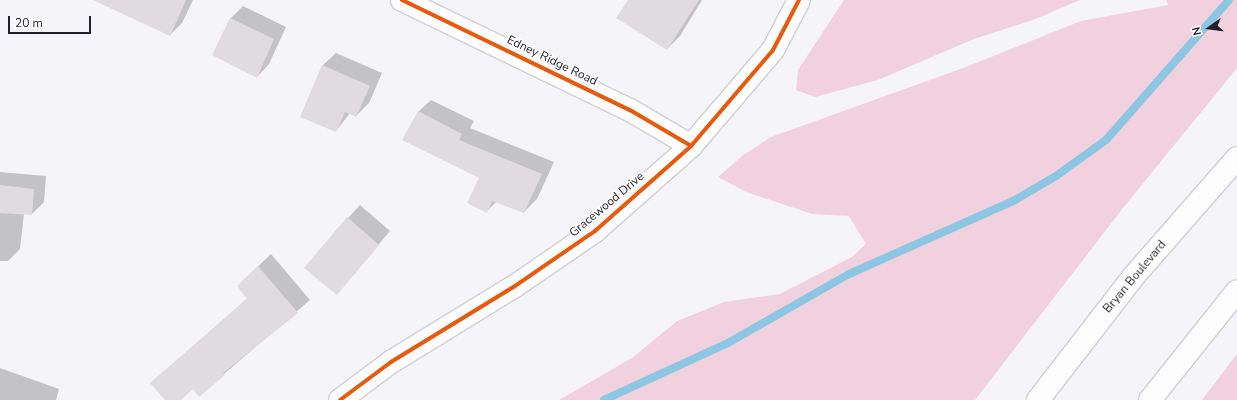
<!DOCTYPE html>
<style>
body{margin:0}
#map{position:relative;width:1237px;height:400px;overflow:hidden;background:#f4f4f9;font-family:"Nunito Sans",sans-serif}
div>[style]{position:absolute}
.green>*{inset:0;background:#f2d1df}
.shadow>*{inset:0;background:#0003}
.stream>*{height:8px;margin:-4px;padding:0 4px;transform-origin:4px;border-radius:4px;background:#8cc6e2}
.building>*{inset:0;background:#dfdbe1}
.roads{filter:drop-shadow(1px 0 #d0cfd6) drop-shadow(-1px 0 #d0cfd6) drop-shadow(0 1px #d0cfd6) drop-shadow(0 -1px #d0cfd6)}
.minor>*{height:22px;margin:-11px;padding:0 11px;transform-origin:11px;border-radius:11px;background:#fdfdfe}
.motorway>*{height:22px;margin:-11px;padding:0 11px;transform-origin:11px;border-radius:11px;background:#fdfdfe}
.cycleway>*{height:4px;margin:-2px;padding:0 2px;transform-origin:2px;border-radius:2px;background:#e8590c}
span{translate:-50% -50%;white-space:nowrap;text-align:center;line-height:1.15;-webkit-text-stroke:3px #fff;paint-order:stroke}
.street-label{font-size:12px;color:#211f29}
.north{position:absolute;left:1189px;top:8px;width:40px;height:40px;-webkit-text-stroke:3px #fff;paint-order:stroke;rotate:256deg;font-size:11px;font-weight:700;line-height:16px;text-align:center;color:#211f29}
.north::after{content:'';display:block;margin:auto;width:14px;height:18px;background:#211f29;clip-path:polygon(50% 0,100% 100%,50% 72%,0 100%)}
.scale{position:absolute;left:8px;top:16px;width:83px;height:18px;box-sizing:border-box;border:2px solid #211f29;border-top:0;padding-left:5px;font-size:12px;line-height:14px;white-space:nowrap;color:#211f29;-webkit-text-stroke:3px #fff;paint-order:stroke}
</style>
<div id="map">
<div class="green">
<i style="clip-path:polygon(844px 0,1080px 0,1033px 20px,974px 39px,878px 80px,815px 97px,796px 90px,798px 70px)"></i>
<i style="clip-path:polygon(1166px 0,1237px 0,1237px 68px,1123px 208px,975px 400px,559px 400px,632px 358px,677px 321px,724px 302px,780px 294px,852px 257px,866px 244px,849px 216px,812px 214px,746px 192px,718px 177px,742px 156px,771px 137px,966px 67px,1081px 21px,1168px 5px)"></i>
<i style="clip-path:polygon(1237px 354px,1237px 400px,1202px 400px)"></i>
</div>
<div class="shadow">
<i style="clip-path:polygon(121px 0,193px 0,182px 23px,170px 35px)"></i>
<i style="clip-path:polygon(629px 0,702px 0,680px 36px,667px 49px)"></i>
<i style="clip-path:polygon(243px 6px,286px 27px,269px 64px,257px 77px,230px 19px)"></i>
<i style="clip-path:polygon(336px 53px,382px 73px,369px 103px,356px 116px,350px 113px,336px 131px,301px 116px,323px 65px)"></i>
<i style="clip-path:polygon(431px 100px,474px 121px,470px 128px,554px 162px,537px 199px,524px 212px,496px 202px,487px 211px,480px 178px,418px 112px)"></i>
<i style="clip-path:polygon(0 172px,46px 176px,44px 202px,32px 214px,24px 214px,20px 249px,8px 261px,0 261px)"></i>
<i style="clip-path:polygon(360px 205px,390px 231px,337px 294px,348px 218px)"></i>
<i style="clip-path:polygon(271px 254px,310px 300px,224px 374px,193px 388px,179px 400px,166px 400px,151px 383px,248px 298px,251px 273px)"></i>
<i style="clip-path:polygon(0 368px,59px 389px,56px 400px,0 400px)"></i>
</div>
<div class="stream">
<i style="left:604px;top:400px;width:136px;rotate:-24.7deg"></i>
<i style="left:728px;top:343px;width:139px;rotate:-29.7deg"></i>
<i style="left:849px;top:274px;width:182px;rotate:-24deg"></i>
<i style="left:1015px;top:200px;width:48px;rotate:-30.3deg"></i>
<i style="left:1056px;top:176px;width:62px;rotate:-35.8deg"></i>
<i style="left:1106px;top:140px;width:186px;rotate:-48.7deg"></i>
</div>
<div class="building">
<i style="clip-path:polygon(93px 0,186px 0,170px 36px)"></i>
<i style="clip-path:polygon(628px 0,699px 0,667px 50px,616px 18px)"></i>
<i style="clip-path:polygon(230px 18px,274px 39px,257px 78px,212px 55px)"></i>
<i style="clip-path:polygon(322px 65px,370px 86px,356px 117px,345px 112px,336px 132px,300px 117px)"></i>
<i style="clip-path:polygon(418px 111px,462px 134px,459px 140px,542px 174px,524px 213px,492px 201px,487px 213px,467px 203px,479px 178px,402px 140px)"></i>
<i style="clip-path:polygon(0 185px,34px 189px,32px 215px,0 213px)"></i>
<i style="clip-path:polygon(347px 217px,379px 245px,337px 295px,304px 268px)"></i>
<i style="clip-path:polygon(258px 266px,298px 313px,223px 373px,225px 375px,199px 397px,193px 389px,181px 400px,165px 400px,150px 383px,247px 299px,237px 286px)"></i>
</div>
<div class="roads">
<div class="minor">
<i style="left:402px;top:0;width:253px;rotate:25.8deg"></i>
<i style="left:630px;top:110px;width:71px;rotate:30.5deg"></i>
<i style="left:340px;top:400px;width:64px;rotate:-36.7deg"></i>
<i style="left:391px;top:362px;width:145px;rotate:-31.5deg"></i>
<i style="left:515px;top:286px;width:97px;rotate:-34.5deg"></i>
<i style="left:595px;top:231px;width:128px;rotate:-41.5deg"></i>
<i style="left:691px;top:146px;width:126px;rotate:-49.5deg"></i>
<i style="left:773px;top:50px;width:56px;rotate:-62.5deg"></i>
</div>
<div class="motorway">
<i style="left:1038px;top:400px;width:155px;rotate:-52.3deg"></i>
<i style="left:1133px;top:277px;width:158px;rotate:-48.8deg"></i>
<i style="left:1150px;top:400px;width:139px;rotate:-51.4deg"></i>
</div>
</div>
<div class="cycleway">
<i style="left:402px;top:0;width:253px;rotate:25.8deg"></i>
<i style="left:630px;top:110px;width:71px;rotate:30.5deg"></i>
<i style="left:340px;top:400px;width:64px;rotate:-36.7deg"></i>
<i style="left:391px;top:362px;width:145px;rotate:-31.5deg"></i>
<i style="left:515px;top:286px;width:97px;rotate:-34.5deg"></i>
<i style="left:595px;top:231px;width:128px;rotate:-41.5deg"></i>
<i style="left:691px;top:146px;width:126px;rotate:-49.5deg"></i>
<i style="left:773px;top:50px;width:56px;rotate:-62.5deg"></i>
</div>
<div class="street-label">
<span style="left:552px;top:61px;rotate:26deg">Edney Ridge Road</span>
<span style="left:607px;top:205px;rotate:-40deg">Gracewood Drive</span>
<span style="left:1135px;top:277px;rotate:-50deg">Bryan Boulevard</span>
</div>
<div class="north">N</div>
<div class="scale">20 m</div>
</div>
